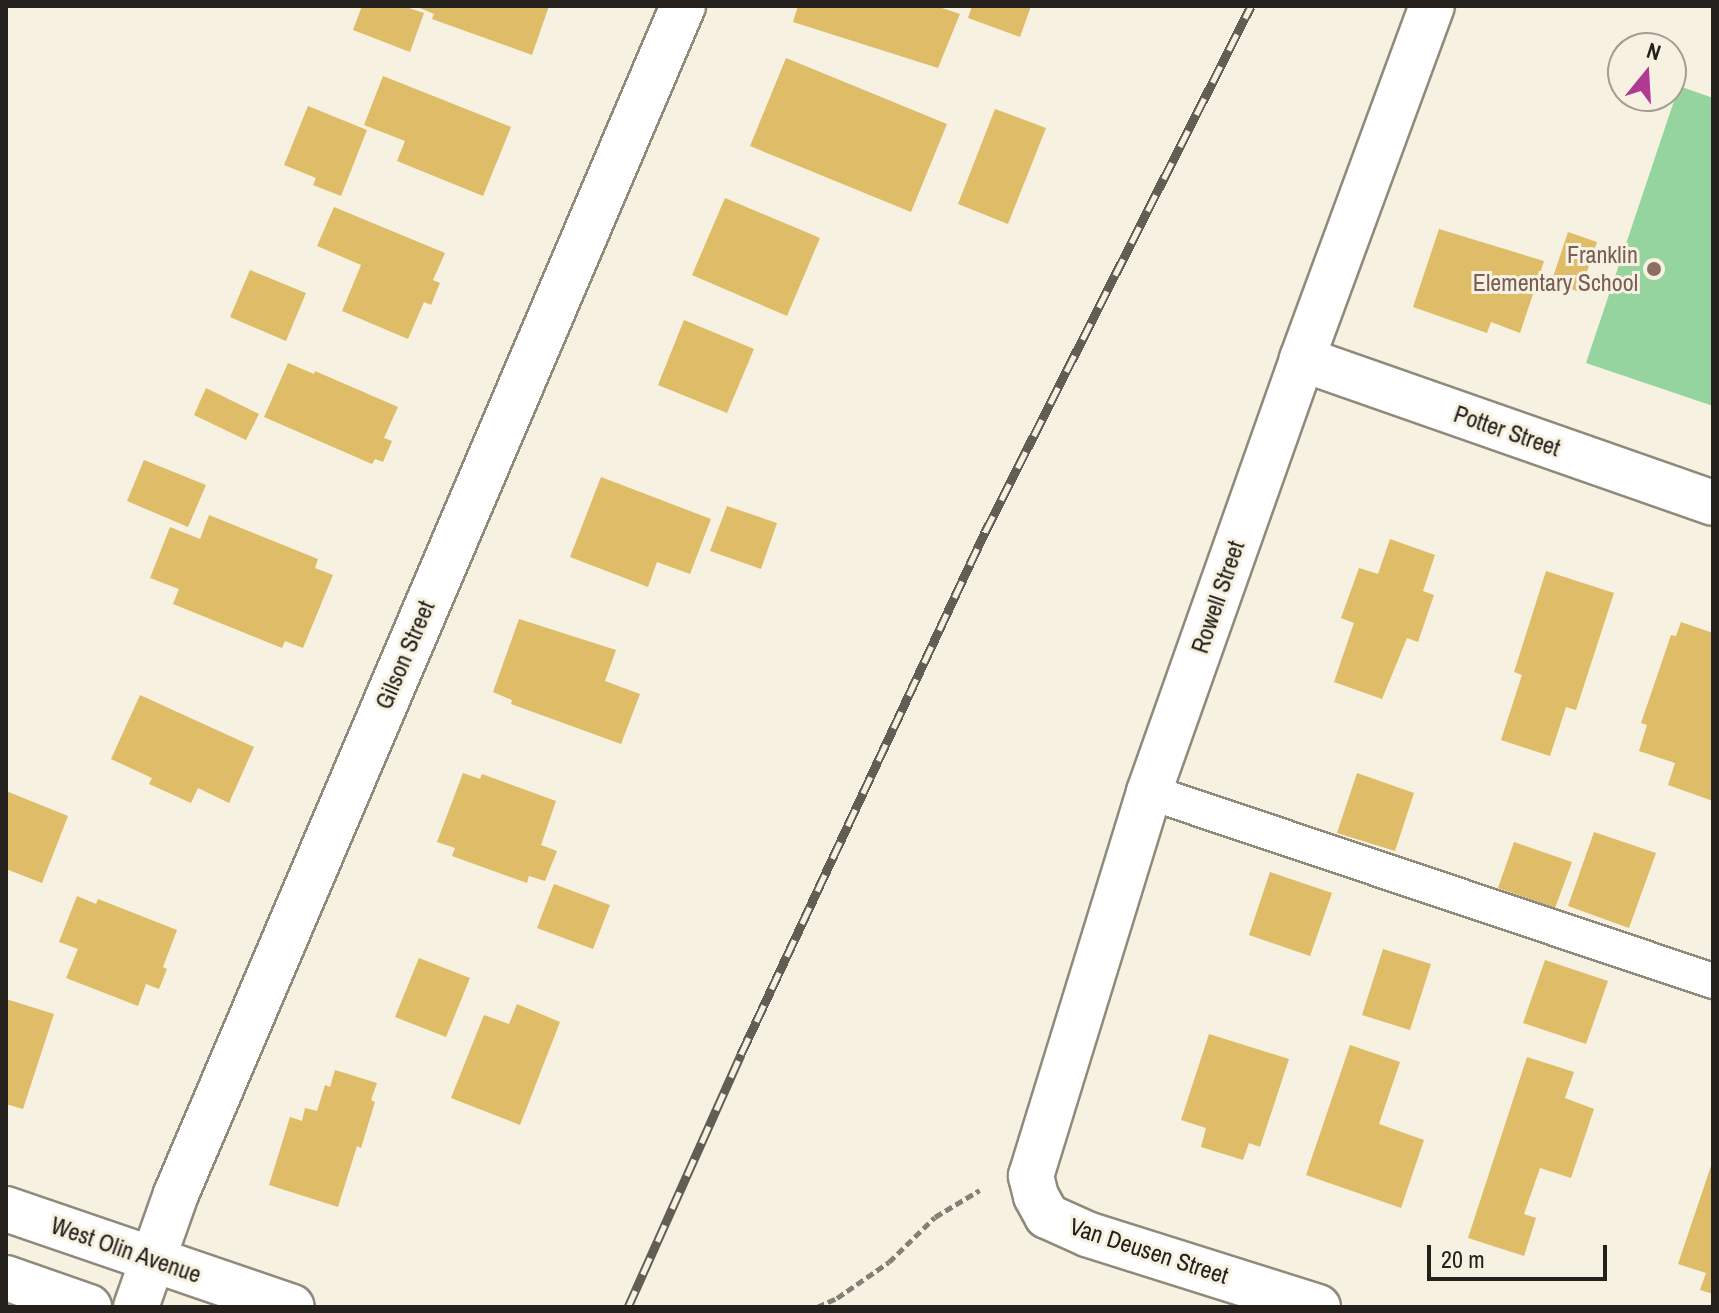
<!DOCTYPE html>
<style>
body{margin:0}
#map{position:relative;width:1719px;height:1313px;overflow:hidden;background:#f7f1e1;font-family:"Archivo Narrow",sans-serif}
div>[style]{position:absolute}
.green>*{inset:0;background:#95d49f}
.building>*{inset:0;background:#debc68}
.path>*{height:5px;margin-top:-2.5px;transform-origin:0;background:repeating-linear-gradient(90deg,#858076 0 8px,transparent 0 12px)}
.roads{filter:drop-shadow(2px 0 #908a7c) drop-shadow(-2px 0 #908a7c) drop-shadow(0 2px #908a7c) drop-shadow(0 -2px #908a7c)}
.lane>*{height:34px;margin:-17px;padding:0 17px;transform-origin:17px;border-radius:17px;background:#fff}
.street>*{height:44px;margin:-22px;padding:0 22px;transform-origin:22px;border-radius:22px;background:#fff}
.secondary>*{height:44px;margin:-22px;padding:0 22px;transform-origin:22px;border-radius:22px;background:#fff}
.rail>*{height:9px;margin-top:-4.5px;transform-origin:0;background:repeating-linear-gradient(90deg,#f7f1e1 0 18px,#625e56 0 36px);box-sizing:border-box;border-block:2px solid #625e56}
.dots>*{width:22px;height:22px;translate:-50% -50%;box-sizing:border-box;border:4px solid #f7f1e1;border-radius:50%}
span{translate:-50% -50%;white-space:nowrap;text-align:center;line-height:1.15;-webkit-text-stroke:6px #f7f1e1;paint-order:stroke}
.education-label{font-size:24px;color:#785e54}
.right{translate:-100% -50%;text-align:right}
.street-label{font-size:24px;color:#24211c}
.frame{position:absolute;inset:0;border:8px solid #24211c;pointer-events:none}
.north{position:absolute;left:1607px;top:32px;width:80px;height:80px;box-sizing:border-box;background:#f7f1e1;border:2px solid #a39e92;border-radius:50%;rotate:18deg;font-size:22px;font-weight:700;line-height:32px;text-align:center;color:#24211c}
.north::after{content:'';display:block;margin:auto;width:28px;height:36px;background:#ae3a92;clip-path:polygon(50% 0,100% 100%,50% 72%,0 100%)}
.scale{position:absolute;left:1427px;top:1245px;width:180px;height:36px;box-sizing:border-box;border:4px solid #24211c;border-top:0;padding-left:10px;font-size:24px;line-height:28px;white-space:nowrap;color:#24211c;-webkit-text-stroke:6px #f7f1e1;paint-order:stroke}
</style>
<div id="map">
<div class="green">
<i style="clip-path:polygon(1679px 86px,1713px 98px,1713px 406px,1586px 363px)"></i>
</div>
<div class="building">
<i style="clip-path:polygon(362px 6px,403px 6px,424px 13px,410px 52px,353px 30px)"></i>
<i style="clip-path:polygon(415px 6px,549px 6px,532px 55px,432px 19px,434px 14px)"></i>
<i style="clip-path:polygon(798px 6px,936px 6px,960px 14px,938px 68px,793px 22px)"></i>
<i style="clip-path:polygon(972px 6px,1031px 6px,1020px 37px,968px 18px)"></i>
<i style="clip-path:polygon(786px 58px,947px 124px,911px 212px,750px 146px)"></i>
<i style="clip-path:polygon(383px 76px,511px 127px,483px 196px,397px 161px,405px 141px,364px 125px)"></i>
<i style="clip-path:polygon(308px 106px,367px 130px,341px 196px,313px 185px,316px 178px,284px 165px)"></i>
<i style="clip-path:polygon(995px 109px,1046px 128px,1008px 224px,958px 204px)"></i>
<i style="clip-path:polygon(725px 198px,820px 238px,787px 316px,692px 275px)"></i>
<i style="clip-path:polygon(334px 207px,445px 253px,433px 280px,440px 283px,431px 305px,424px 302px,408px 339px,342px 311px,361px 265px,317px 246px)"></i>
<i style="clip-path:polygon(1439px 229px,1544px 261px,1520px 333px,1491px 322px,1487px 333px,1413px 307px)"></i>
<i style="clip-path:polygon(1568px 232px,1597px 242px,1580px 292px,1551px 283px)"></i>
<i style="clip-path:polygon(250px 270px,306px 293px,286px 341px,230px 317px)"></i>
<i style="clip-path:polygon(684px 320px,754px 349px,727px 413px,658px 385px)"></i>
<i style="clip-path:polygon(288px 363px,314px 374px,315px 371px,398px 407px,384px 438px,392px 441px,383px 462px,375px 459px,372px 464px,264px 417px)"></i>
<i style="clip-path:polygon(206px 388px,259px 414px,246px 440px,194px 415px)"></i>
<i style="clip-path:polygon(144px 460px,206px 485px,188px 527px,127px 501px)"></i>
<i style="clip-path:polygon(601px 477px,711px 519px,690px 574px,657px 562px,648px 587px,570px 557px)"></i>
<i style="clip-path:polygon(727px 506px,777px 523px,761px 569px,710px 551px)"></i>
<i style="clip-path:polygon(209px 515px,318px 559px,315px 568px,333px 575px,303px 648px,285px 641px,282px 648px,173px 604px,179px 589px,150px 578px,170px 527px,200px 539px)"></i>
<i style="clip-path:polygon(1390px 539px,1435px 555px,1423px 591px,1434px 595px,1418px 642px,1407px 638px,1382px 699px,1334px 682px,1354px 623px,1341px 618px,1359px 568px,1378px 574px)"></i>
<i style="clip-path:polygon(1546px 571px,1614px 593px,1576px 710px,1566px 707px,1550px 756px,1501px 740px,1522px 675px,1514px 672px)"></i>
<i style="clip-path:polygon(519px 619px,616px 650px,605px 681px,640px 694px,621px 744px,511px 704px,512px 700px,493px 692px)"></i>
<i style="clip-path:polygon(1681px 622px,1713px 633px,1713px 801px,1668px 785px,1675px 763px,1639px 751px,1647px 725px,1641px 723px,1671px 635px,1676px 636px)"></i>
<i style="clip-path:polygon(140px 695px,254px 747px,229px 803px,198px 788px,191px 803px,149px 784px,152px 778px,111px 759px)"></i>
<i style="clip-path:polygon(463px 773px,480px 779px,482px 774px,556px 801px,541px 845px,557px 851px,545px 881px,529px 876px,527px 883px,452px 856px,455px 848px,437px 842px)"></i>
<i style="clip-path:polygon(1357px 773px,1414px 793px,1395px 851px,1337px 833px)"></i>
<i style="clip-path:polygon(6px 791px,68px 816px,42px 883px,6px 869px)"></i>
<i style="clip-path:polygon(1594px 832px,1656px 853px,1629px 928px,1568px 906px)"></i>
<i style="clip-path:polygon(1514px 842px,1572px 862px,1555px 908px,1498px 888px)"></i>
<i style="clip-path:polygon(1270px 872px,1332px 893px,1310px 956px,1249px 935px)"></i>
<i style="clip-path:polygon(554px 884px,610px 905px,593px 949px,537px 928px)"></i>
<i style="clip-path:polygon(77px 896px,96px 904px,98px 899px,177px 930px,163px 967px,167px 969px,159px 989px,146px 984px,138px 1006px,66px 978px,78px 949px,59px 942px)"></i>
<i style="clip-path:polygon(1383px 949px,1431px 964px,1410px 1030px,1362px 1015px)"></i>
<i style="clip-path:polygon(419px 958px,470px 978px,446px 1037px,395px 1017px)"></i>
<i style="clip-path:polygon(1545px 960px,1608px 981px,1586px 1044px,1523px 1023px)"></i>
<i style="clip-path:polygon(6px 999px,54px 1014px,23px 1109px,6px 1104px)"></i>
<i style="clip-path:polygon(517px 1004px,560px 1022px,520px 1125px,451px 1098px,484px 1015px,509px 1024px)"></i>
<i style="clip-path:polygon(1209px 1034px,1289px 1059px,1260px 1147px,1249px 1143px,1243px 1160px,1201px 1147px,1206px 1128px,1181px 1120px)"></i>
<i style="clip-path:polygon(1350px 1045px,1400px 1062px,1379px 1124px,1424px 1140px,1401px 1208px,1306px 1175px)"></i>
<i style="clip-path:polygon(1527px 1057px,1574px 1072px,1565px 1098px,1594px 1109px,1571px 1178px,1540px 1168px,1524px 1214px,1536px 1218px,1524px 1256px,1468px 1238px)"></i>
<i style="clip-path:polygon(335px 1070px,377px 1083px,371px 1100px,375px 1102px,361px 1148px,357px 1146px,338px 1207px,269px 1185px,290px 1117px,302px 1121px,305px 1108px,317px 1111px,325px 1085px,330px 1087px)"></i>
<i style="clip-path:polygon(1712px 1163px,1713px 1163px,1713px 1294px,1700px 1290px,1706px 1273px,1678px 1264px)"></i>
</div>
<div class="path">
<i style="left:817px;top:1307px;width:22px;rotate:-24deg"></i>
<i style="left:837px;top:1298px;width:63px;rotate:-34.7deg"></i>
<i style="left:889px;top:1262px;width:64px;rotate:-44.4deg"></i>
<i style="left:935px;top:1217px;width:52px;rotate:-31deg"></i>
</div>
<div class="roads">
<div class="lane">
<i style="left:1149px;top:792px;width:595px;rotate:18.53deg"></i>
</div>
<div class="street">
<i style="left:1302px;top:359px;width:435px;rotate:19.3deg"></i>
<i style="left:136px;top:1307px;width:120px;rotate:-70.5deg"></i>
<i style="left:176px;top:1194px;width:1292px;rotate:-66.89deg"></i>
<i style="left:1318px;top:1307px;width:242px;rotate:-162.5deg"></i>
<i style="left:1087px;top:1234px;width:44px;rotate:-155.8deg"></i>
<i style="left:1047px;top:1216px;width:23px;rotate:-119deg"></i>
<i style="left:1036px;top:1196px;width:21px;rotate:-104deg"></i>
<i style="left:1031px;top:1176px;width:402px;rotate:-72.9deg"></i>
<i style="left:1149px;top:792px;width:459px;rotate:-70.5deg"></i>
<i style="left:1302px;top:359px;width:376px;rotate:-69.8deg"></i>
</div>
<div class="secondary">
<i style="left:6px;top:1209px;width:302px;rotate:18.9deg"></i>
<i style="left:6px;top:1278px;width:88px;rotate:19.3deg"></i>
</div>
</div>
<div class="rail">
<i style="left:628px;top:1307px;width:277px;rotate:-65.9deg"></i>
<i style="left:741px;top:1054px;width:576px;rotate:-64.95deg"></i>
<i style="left:985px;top:532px;width:589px;rotate:-63.17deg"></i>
</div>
<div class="dots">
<i style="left:1654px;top:269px;background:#8d6e63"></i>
</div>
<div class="education-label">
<span class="right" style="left:1638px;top:269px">Franklin<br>Elementary School</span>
</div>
<div class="street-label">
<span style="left:1507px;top:431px;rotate:19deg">Potter Street</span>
<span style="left:1218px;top:597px;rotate:-71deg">Rowell Street</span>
<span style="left:405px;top:655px;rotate:-67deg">Gilson Street</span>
<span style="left:126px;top:1250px;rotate:19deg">West Olin Avenue</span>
<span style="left:1149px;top:1251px;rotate:18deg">Van Deusen Street</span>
</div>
<div class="frame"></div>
<div class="north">N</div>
<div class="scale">20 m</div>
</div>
